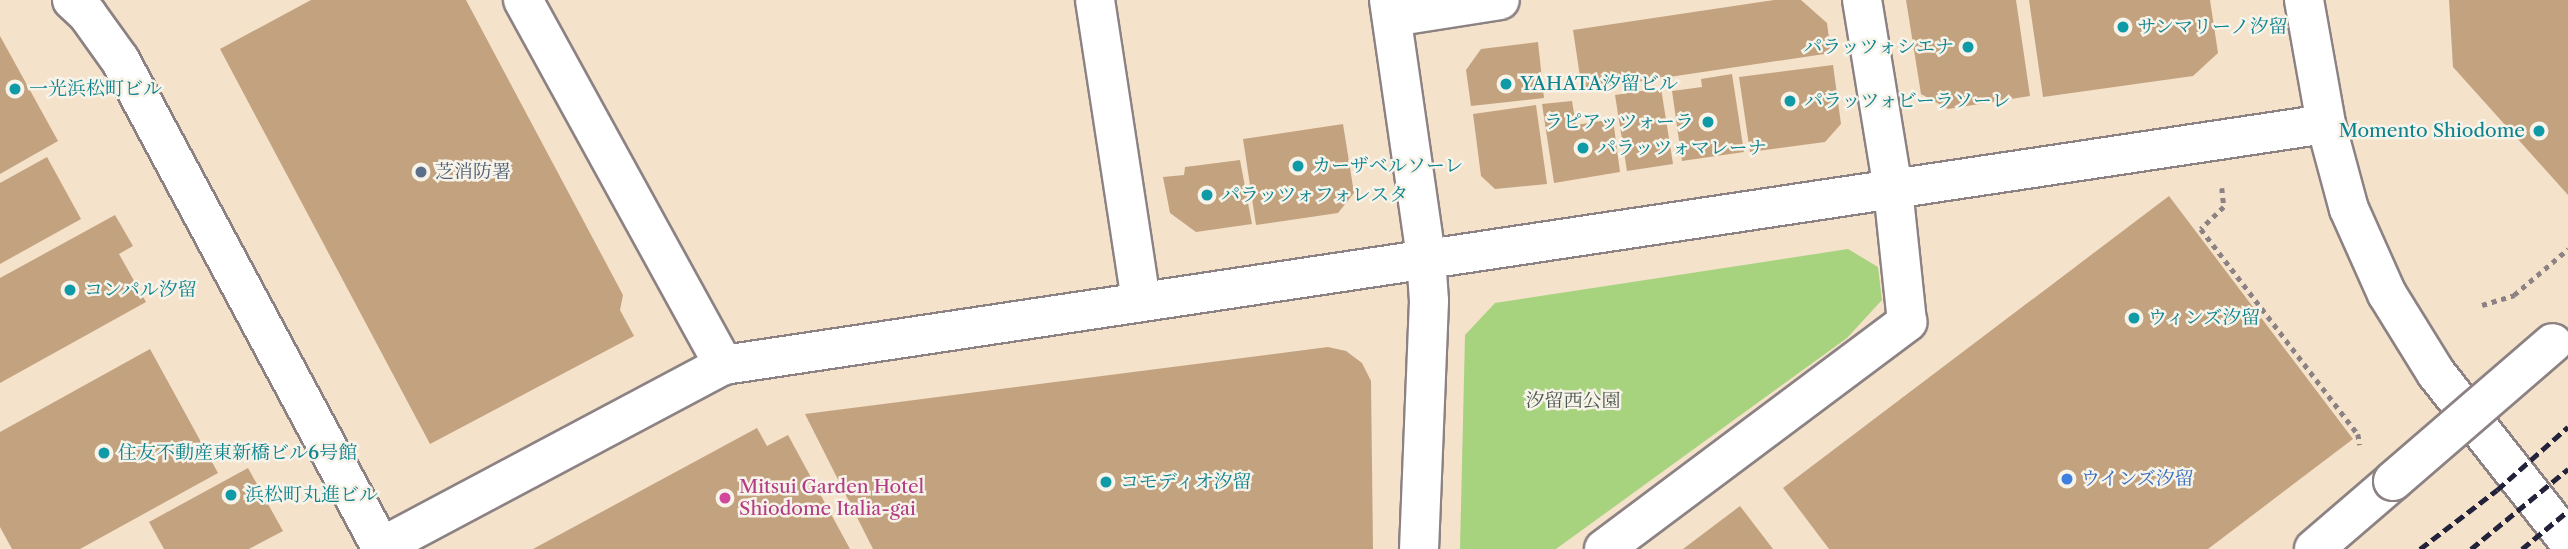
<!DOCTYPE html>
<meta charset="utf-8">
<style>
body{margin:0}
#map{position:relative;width:2568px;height:549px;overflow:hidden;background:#f5e2cb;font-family:"Libre Caslon Text","Noto Serif JP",serif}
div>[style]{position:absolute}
.green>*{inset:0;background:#a7d37f}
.building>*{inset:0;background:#c3a37f}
.path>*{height:4.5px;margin-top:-2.25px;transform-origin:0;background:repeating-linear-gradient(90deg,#8c8283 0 5px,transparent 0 10px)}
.roads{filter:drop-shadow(2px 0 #8c8283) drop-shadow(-2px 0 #8c8283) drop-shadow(0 2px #8c8283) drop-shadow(0 -2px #8c8283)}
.street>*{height:38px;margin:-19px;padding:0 19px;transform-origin:19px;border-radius:19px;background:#fff}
.secondary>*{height:38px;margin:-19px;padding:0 19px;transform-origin:19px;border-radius:19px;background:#fff}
.rail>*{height:5px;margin-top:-2.5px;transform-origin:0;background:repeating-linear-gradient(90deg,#22223b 0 10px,transparent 0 15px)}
.bridges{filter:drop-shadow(2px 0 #8c8283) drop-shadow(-2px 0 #8c8283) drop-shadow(0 2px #8c8283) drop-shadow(0 -2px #8c8283)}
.street-bridge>*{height:38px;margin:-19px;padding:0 19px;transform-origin:19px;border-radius:19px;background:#fff}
.dots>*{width:19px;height:19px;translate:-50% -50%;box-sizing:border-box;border:4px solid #f7f3e8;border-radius:50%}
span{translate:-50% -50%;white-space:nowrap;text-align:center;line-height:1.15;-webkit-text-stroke:5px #f7f3e8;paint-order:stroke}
.culture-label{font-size:19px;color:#0d838f}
.left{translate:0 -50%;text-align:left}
.right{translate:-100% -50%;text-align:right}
.service-label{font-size:19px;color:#4e5e75}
.park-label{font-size:19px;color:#4a574f}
.shop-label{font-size:19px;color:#366cbe}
.hotel-label{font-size:19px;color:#b23c85}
</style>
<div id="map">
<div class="green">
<i style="clip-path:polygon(1848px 249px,1878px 267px,1882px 300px,1847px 338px,1556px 549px,1460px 549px,1465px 335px,1495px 303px)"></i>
</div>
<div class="building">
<i style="clip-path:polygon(311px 0,466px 0,623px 295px,620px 310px,634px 336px,430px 444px,220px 49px)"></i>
<i style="clip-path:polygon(1774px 0,1801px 0,1827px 23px,1831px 53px,1582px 90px,1573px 30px)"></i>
<i style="clip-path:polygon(1906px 0,2016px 0,2030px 96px,1948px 109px,1921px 94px)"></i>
<i style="clip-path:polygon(2029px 0,2210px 0,2218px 53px,2193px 76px,2043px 97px)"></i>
<i style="clip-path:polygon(2449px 0,2568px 0,2568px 195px,2453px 67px)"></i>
<i style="clip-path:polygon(0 36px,58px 141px,0 174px)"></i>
<i style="clip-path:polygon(1538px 42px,1544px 98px,1471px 106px,1466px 70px,1481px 49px)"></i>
<i style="clip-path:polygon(1833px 65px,1841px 124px,1825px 142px,1750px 152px,1739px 77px)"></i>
<i style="clip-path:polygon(1732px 74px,1744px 152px,1682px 161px,1672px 91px,1702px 87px,1701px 79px)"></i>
<i style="clip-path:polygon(1661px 88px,1673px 164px,1627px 171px,1615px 95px)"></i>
<i style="clip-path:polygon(1572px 101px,1576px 125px,1613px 119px,1620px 172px,1554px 183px,1542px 104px)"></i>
<i style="clip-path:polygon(1536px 105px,1547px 184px,1495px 189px,1481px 176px,1473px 114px)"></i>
<i style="clip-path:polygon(1343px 124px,1354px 193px,1338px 213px,1256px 225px,1243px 139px)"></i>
<i style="clip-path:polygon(47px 157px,81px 219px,0 264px,0 183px)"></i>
<i style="clip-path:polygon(1240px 160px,1252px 224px,1196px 232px,1170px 213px,1163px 177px,1184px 175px,1185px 167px)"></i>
<i style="clip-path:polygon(2169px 196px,2353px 439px,2208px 549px,1829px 549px,1783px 488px)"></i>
<i style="clip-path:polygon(115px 215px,133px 246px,119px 254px,146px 302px,0 383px,0 278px)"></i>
<i style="clip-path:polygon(1328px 347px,1346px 351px,1362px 363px,1371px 381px,1373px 549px,873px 549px,805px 414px)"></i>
<i style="clip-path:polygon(150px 349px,218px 473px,80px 549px,12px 549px,0 527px,0 432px)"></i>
<i style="clip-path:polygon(757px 428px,767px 446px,788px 435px,850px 549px,533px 549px)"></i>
<i style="clip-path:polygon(248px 468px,283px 531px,249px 549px,164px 549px,149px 522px)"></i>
<i style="clip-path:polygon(1740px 506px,1773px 549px,1683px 549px)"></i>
</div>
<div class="path">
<i style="left:2222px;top:188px;width:19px;rotate:84deg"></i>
<i style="left:2224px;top:207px;width:32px;rotate:136deg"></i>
<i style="left:2201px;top:229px;width:258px;rotate:52.6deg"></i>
<i style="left:2358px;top:434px;width:11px;rotate:80deg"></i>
<i style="left:2482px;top:305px;width:34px;rotate:-17deg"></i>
<i style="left:2514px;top:295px;width:71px;rotate:-40.4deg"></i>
</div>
<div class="roads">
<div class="street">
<i style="left:523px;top:0;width:417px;rotate:61.2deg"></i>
<i style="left:1095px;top:0;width:304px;rotate:81.3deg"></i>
<i style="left:1389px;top:0;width:260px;rotate:81.8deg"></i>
<i style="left:1426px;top:257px;width:44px;rotate:86.1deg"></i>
<i style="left:1429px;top:301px;width:248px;rotate:92.3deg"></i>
<i style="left:1392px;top:17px;width:109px;rotate:-8.9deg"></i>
<i style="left:381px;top:547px;width:388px;rotate:-28deg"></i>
<i style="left:724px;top:365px;width:1620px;rotate:-8.56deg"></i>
<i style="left:1604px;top:549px;width:379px;rotate:-36.8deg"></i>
<i style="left:1907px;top:322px;width:134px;rotate:-96deg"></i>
<i style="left:1893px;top:189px;width:192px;rotate:-99.3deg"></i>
<i style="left:2314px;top:549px;width:104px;rotate:-40.7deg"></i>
</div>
<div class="secondary">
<i style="left:72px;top:0;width:21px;rotate:43deg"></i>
<i style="left:87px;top:14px;width:57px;rotate:54.3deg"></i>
<i style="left:120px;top:60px;width:555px;rotate:61.82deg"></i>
<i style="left:2304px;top:0;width:126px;rotate:79.9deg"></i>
<i style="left:2326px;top:124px;width:88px;rotate:74.9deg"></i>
<i style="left:2349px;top:209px;width:93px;rotate:65.9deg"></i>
<i style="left:2387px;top:294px;width:93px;rotate:58.2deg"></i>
<i style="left:2436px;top:373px;width:214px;rotate:51.8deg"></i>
</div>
</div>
<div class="rail">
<i style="left:2420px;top:549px;width:97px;rotate:-37.5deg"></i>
<i style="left:2497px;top:490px;width:95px;rotate:-41.6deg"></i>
<i style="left:2471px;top:549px;width:126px;rotate:-39.5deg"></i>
<i style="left:2522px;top:549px;width:60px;rotate:-39.6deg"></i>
</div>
<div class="bridges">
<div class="street-bridge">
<i style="left:2393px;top:481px;width:211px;rotate:-40.8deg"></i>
</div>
</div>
<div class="dots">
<i style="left:2123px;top:27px;background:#0f9aa8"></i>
<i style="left:1968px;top:47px;background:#0f9aa8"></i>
<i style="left:1506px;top:84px;background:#0f9aa8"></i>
<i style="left:15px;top:89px;background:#0f9aa8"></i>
<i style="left:1790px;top:101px;background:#0f9aa8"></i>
<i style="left:1708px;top:122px;background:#0f9aa8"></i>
<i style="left:2539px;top:131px;background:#0f9aa8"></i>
<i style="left:1583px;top:148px;background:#0f9aa8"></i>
<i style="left:1298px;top:166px;background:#0f9aa8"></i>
<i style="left:421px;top:172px;background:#5c6f8a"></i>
<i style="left:1207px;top:195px;background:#0f9aa8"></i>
<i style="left:70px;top:290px;background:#0f9aa8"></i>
<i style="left:2134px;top:318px;background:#0f9aa8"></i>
<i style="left:104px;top:453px;background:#0f9aa8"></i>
<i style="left:2067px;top:479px;background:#3f7fe0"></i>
<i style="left:1106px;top:482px;background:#0f9aa8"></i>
<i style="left:231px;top:495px;background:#0f9aa8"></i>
<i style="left:725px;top:498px;background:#d1479c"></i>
</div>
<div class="culture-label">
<span class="left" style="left:2137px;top:27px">サンマリーノ汐留</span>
<span class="right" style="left:1954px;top:47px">パラッツォシエナ</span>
<span class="left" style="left:1520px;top:84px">YAHATA汐留ビル</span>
<span class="left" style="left:29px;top:89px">一光浜松町ビル</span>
<span class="left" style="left:1804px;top:101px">パラッツォビーラソーレ</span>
<span class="right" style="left:1694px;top:122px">ラピアッツォーラ</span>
<span class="right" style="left:2525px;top:131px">Momento Shiodome</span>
<span class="left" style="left:1597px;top:148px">パラッツォマレーナ</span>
<span class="left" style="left:1312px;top:166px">カーザベルソーレ</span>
<span class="left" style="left:1221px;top:195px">パラッツォフォレスタ</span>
<span class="left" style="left:84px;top:290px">コンパル汐留</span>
<span class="left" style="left:2148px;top:318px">ウィンズ汐留</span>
<span class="left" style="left:118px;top:453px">住友不動産東新橋ビル6号館</span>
<span class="left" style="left:1120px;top:482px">コモディオ汐留</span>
<span class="left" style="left:245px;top:495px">浜松町丸進ビル</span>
</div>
<div class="service-label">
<span class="left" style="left:435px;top:172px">芝消防署</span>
</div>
<div class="park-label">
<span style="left:1573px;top:401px">汐留西公園</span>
</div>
<div class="shop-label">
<span class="left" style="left:2081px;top:479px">ウインズ汐留</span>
</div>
<div class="hotel-label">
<span class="left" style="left:739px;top:498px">Mitsui Garden Hotel<br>Shiodome Italia-gai</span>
</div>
</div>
